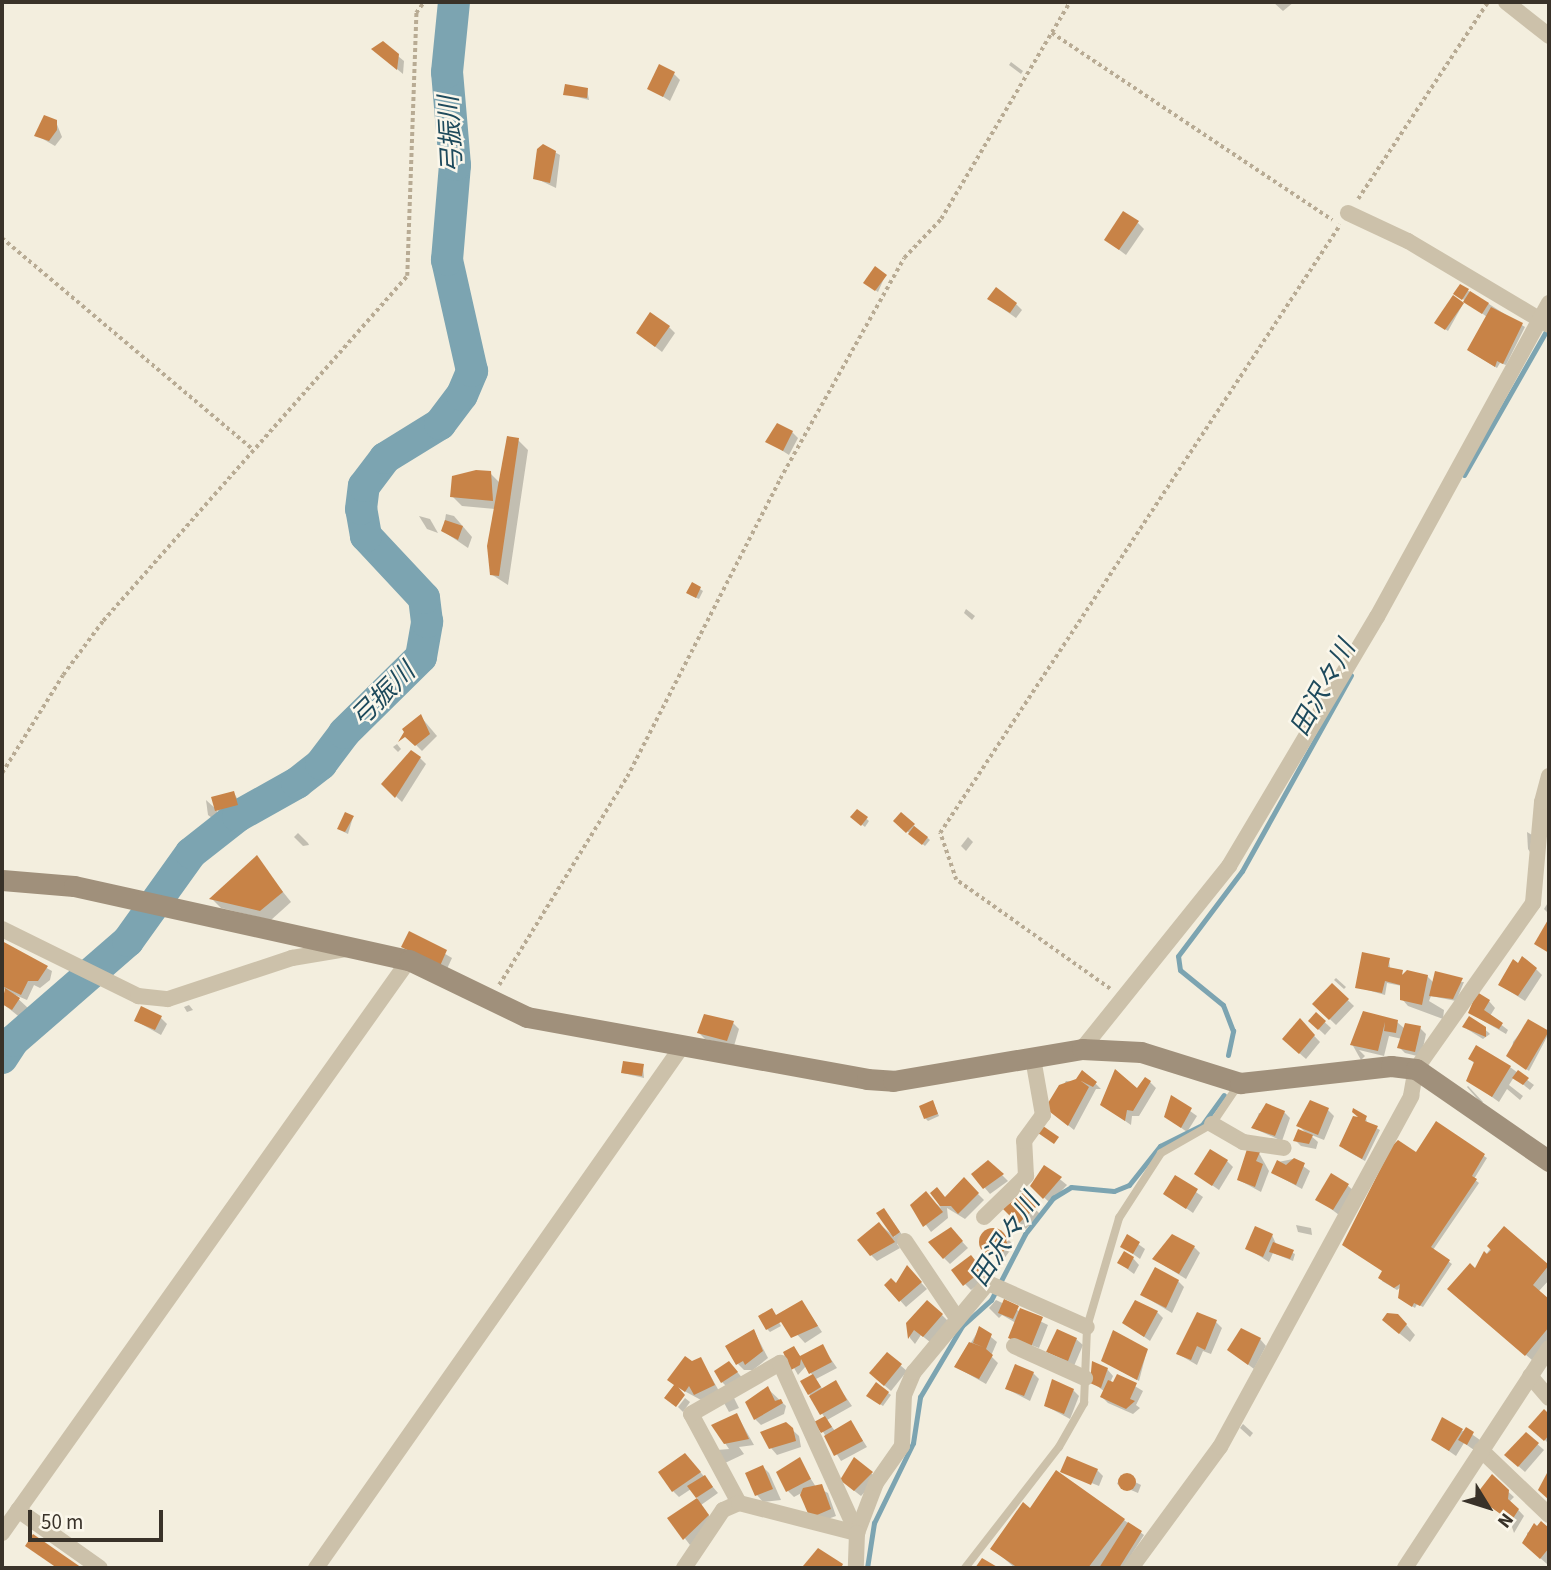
<!DOCTYPE html>
<meta charset="utf-8">
<style>
body{margin:0}
#map{position:relative;width:1551px;height:1570px;overflow:hidden;background:#f3eede;font-family:"Source Sans 3","Noto Sans JP",sans-serif}
div>[style]{position:absolute}
.shadow>*{inset:0;background:#0003}
.stream>*{height:5px;margin:-2.5px;padding:0 2.5px;transform-origin:2.5px;border-radius:2.5px;background:#7ca4b1}
.river>*{height:32px;margin:-16px;padding:0 16px;transform-origin:16px;border-radius:16px;background:#7ca4b1}
.building>*{inset:0;background:#c88347}
.round{border-radius:50%}
.path>*{height:3.5px;margin-top:-1.75px;transform-origin:0;background:repeating-linear-gradient(90deg,#b8ab94 0 3.5px,transparent 0 7px)}
.lane>*{height:8px;margin:-4px;padding:0 4px;transform-origin:4px;border-radius:4px;background:#ccc1aa}
.street>*{height:16px;margin:-8px;padding:0 8px;transform-origin:8px;border-radius:8px;background:#ccc1aa}
.secondary>*{height:21px;margin:-10.5px;padding:0 10.5px;transform-origin:10.5px;border-radius:10.5px;background:#a0907b}
span{translate:-50% -50%;white-space:nowrap;text-align:center;line-height:1.15;-webkit-text-stroke:5px #fbf7eb;paint-order:stroke}
.water-label{font-size:26px;color:#1e4a5c;font-style:italic}
.frame{position:absolute;inset:0;border:4px solid #393229;pointer-events:none}
.north{position:absolute;left:1453px;top:1472px;width:70px;height:70px;-webkit-text-stroke:5px #fbf7eb;paint-order:stroke;rotate:128deg;font-size:19px;font-weight:700;line-height:28px;text-align:center;color:#393229}
.north::after{content:'';display:block;margin:auto;width:24px;height:32px;background:#393229;clip-path:polygon(50% 0,100% 100%,50% 72%,0 100%)}
.scale{position:absolute;left:28px;top:1510px;width:135px;height:32px;box-sizing:border-box;border:4px solid #393229;border-top:0;padding-left:9px;font-size:21px;line-height:24px;white-space:nowrap;color:#393229;-webkit-text-stroke:5px #fbf7eb;paint-order:stroke}
</style>
<div id="map">
<div class="shadow">
<i style="clip-path:polygon(1273px 2px,1294px 2px,1283px 11px)"></i>
<i style="clip-path:polygon(382px 43px,404px 61px,403px 74px,373px 49px)"></i>
<i style="clip-path:polygon(1011px 62px,1023px 71px,1021px 74px,1009px 65px)"></i>
<i style="clip-path:polygon(674px 74px,680px 80px,670px 101px,649px 88px)"></i>
<i style="clip-path:polygon(587px 89px,589px 100px,565px 94px)"></i>
<i style="clip-path:polygon(56px 122px,62px 137px,55px 146px,36px 135px)"></i>
<i style="clip-path:polygon(543px 146px,560px 155px,556px 188px,535px 178px)"></i>
<i style="clip-path:polygon(1138px 223px,1144px 229px,1126px 255px,1106px 240px)"></i>
<i style="clip-path:polygon(885px 276px,878px 292px,868px 285px)"></i>
<i style="clip-path:polygon(1467px 290px,1525px 327px,1506px 365px,1500px 363px,1497px 368px,1471px 352px,1487px 317px,1456px 294px)"></i>
<i style="clip-path:polygon(989px 299px,1016px 304px,1022px 310px,1016px 318px)"></i>
<i style="clip-path:polygon(1463px 304px,1448px 331px,1439px 325px)"></i>
<i style="clip-path:polygon(669px 327px,675px 333px,662px 352px,638px 333px)"></i>
<i style="clip-path:polygon(792px 432px,798px 438px,789px 455px,767px 441px)"></i>
<i style="clip-path:polygon(518px 440px,528px 450px,508px 585px,491px 574px,495px 509px,462px 506px,452px 496px,490px 473px,500px 483px)"></i>
<i style="clip-path:polygon(446px 514px,454px 516px,472px 537px,468px 548px,443px 531px)"></i>
<i style="clip-path:polygon(419px 516px,430px 519px,438px 533px,427px 529px)"></i>
<i style="clip-path:polygon(692px 584px,703px 591px,699px 599px,690px 595px)"></i>
<i style="clip-path:polygon(966px 609px,975px 616px,972px 620px,964px 613px)"></i>
<i style="clip-path:polygon(421px 717px,437px 736px,422px 751px,416px 745px)"></i>
<i style="clip-path:polygon(397px 744px,401px 749px,398px 752px,393px 747px)"></i>
<i style="clip-path:polygon(420px 758px,426px 764px,402px 802px,383px 784px)"></i>
<i style="clip-path:polygon(234px 793px,247px 815px,226px 820px,217px 810px)"></i>
<i style="clip-path:polygon(206px 800px,217px 810px,220px 824px,208px 815px)"></i>
<i style="clip-path:polygon(857px 811px,869px 821px,865px 827px,855px 819px)"></i>
<i style="clip-path:polygon(901px 814px,930px 840px,925px 846px,895px 821px)"></i>
<i style="clip-path:polygon(353px 817px,348px 834px,342px 831px,339px 829px)"></i>
<i style="clip-path:polygon(1527px 832px,1532px 835px,1530px 852px,1528px 849px)"></i>
<i style="clip-path:polygon(298px 833px,308px 843px,309px 845px,303px 846px,294px 837px)"></i>
<i style="clip-path:polygon(968px 837px,973px 842px,966px 851px,961px 846px)"></i>
<i style="clip-path:polygon(256px 858px,291px 902px,271px 920px,221px 908px,212px 899px)"></i>
<i style="clip-path:polygon(1549px 901px,1549px 914px,1544px 909px)"></i>
<i style="clip-path:polygon(410px 933px,452px 958px,446px 971px)"></i>
<i style="clip-path:polygon(2px 943px,52px 971px,50px 980px,40px 988px,34px 985px,27px 1000px,13px 994px,29px 1009px,22px 1019px,2px 1003px,6px 990px,2px 988px)"></i>
<i style="clip-path:polygon(1389px 960px,1390px 969px,1406px 976px,1427px 976px,1434px 983px,1464px 982px,1456px 1001px,1431px 996px,1429px 1001px,1444px 1010px,1443px 1019px,1408px 1006px,1402px 999px,1402px 986px,1387px 983px,1385px 995px,1357px 987px)"></i>
<i style="clip-path:polygon(1536px 969px,1542px 975px,1525px 1001px,1500px 985px)"></i>
<i style="clip-path:polygon(1336px 978px,1346px 987px,1344px 989px,1334px 980px)"></i>
<i style="clip-path:polygon(1332px 985px,1354px 1006px,1336px 1025px,1314px 1004px)"></i>
<i style="clip-path:polygon(1489px 1001px,1495px 1008px,1490px 1016px,1508px 1030px,1506px 1034px,1470px 1013px)"></i>
<i style="clip-path:polygon(189px 1005px,193px 1010px,187px 1012px,184px 1007px)"></i>
<i style="clip-path:polygon(1316px 1014px,1331px 1028px,1325px 1035px,1310px 1021px)"></i>
<i style="clip-path:polygon(1364px 1015px,1397px 1022px,1405px 1029px,1420px 1028px,1426px 1034px,1421px 1057px,1405px 1053px,1399px 1047px,1402px 1039px,1389px 1036px,1384px 1056px,1359px 1050px,1365px 1056px,1361px 1060px,1352px 1044px)"></i>
<i style="clip-path:polygon(161px 1018px,167px 1024px,161px 1035px,136px 1021px)"></i>
<i style="clip-path:polygon(1469px 1019px,1488px 1032px,1490px 1034px,1483px 1039px,1467px 1029px)"></i>
<i style="clip-path:polygon(1300px 1021px,1320px 1042px,1306px 1059px,1290px 1045px)"></i>
<i style="clip-path:polygon(1529px 1021px,1549px 1033px,1529px 1071px,1511px 1058px,1513px 1042px)"></i>
<i style="clip-path:polygon(733px 1023px,739px 1029px,734px 1046px,705px 1039px,699px 1033px)"></i>
<i style="clip-path:polygon(1470px 1059px,1510px 1067px,1534px 1085px,1530px 1090px,1514px 1077px,1509px 1085px,1523px 1096px,1520px 1100px,1507px 1089px,1499px 1102px,1468px 1080px,1475px 1064px)"></i>
<i style="clip-path:polygon(643px 1066px,644px 1078px,623px 1073px)"></i>
<i style="clip-path:polygon(1066px 1081px,1095px 1083px,1101px 1089px,1096px 1089px,1074px 1130px,1047px 1108px)"></i>
<i style="clip-path:polygon(1150px 1082px,1156px 1088px,1139px 1116px,1132px 1116px,1131px 1125px,1102px 1105px)"></i>
<i style="clip-path:polygon(1468px 1086px,1483px 1102px,1481px 1103px,1467px 1087px)"></i>
<i style="clip-path:polygon(1172px 1098px,1197px 1116px,1187px 1132px,1166px 1117px)"></i>
<i style="clip-path:polygon(933px 1102px,939px 1116px,928px 1121px,925px 1118px)"></i>
<i style="clip-path:polygon(1328px 1110px,1334px 1116px,1324px 1140px,1309px 1134px,1318px 1142px,1316px 1149px,1301px 1146px,1295px 1140px,1307px 1134px,1298px 1125px)"></i>
<i style="clip-path:polygon(1284px 1112px,1290px 1118px,1282px 1141px,1253px 1128px,1259px 1113px)"></i>
<i style="clip-path:polygon(1366px 1118px,1367px 1123px,1380px 1130px,1365px 1161px,1344px 1149px)"></i>
<i style="clip-path:polygon(1436px 1124px,1487px 1158px,1474px 1179px,1479px 1183px,1433px 1250px,1452px 1264px,1423px 1307px,1417px 1304px,1415px 1308px,1402px 1300px,1401px 1287px,1397px 1290px,1382px 1281px,1417px 1154px)"></i>
<i style="clip-path:polygon(1259px 1153px,1269px 1171px,1261px 1192px,1239px 1180px)"></i>
<i style="clip-path:polygon(1293px 1159px,1310px 1171px,1302px 1189px,1273px 1173px,1278px 1162px)"></i>
<i style="clip-path:polygon(1227px 1161px,1233px 1167px,1219px 1190px,1196px 1174px)"></i>
<i style="clip-path:polygon(1045px 1167px,1067px 1185px,1050px 1203px,1032px 1186px)"></i>
<i style="clip-path:polygon(974px 1175px,1002px 1175px,1008px 1181px,990px 1194px)"></i>
<i style="clip-path:polygon(1176px 1178px,1203px 1197px,1193px 1213px,1166px 1194px)"></i>
<i style="clip-path:polygon(964px 1180px,984px 1200px,965px 1219px,947px 1208px,948px 1218px,931px 1232px,912px 1205px,926px 1194px,941px 1208px,932px 1193px,945px 1199px)"></i>
<i style="clip-path:polygon(1347px 1185px,1354px 1191px,1339px 1215px,1318px 1199px)"></i>
<i style="clip-path:polygon(1022px 1196px,1040px 1214px,1026px 1229px,1005px 1209px)"></i>
<i style="clip-path:polygon(879px 1213px,889px 1216px,905px 1239px,897px 1244px,900px 1248px,877px 1261px,871px 1255px,879px 1224px,895px 1237px)"></i>
<i style="clip-path:polygon(1296px 1225px,1311px 1228px,1312px 1235px,1298px 1232px)"></i>
<i style="clip-path:polygon(997px 1229px,1014px 1245px,1001px 1263px,980px 1245px)"></i>
<i style="clip-path:polygon(1505px 1229px,1549px 1268px,1549px 1280px,1538px 1292px,1549px 1302px,1549px 1340px,1532px 1360px,1456px 1295px)"></i>
<i style="clip-path:polygon(956px 1235px,968px 1248px,950px 1264px,944px 1258px)"></i>
<i style="clip-path:polygon(1272px 1235px,1277px 1246px,1295px 1254px,1293px 1261px,1273px 1253px,1269px 1262px,1247px 1248px)"></i>
<i style="clip-path:polygon(1127px 1236px,1145px 1249px,1140px 1259px,1122px 1246px)"></i>
<i style="clip-path:polygon(1194px 1247px,1200px 1253px,1186px 1279px,1154px 1259px)"></i>
<i style="clip-path:polygon(1132px 1257px,1139px 1265px,1134px 1274px,1119px 1263px)"></i>
<i style="clip-path:polygon(977px 1263px,988px 1277px,971px 1290px,965px 1284px)"></i>
<i style="clip-path:polygon(907px 1268px,927px 1289px,906px 1307px,886px 1285px,896px 1285px)"></i>
<i style="clip-path:polygon(1178px 1281px,1184px 1287px,1172px 1313px,1142px 1295px)"></i>
<i style="clip-path:polygon(996px 1300px,1048px 1325px,1039px 1348px,1015px 1339px,1016px 1323px,1002px 1315px,999px 1318px,989px 1308px)"></i>
<i style="clip-path:polygon(802px 1302px,822px 1332px,805px 1343px,779px 1315px)"></i>
<i style="clip-path:polygon(1157px 1312px,1163px 1318px,1150px 1341px,1125px 1323px)"></i>
<i style="clip-path:polygon(774px 1313px,781px 1326px,770px 1332px,767px 1329px)"></i>
<i style="clip-path:polygon(942px 1315px,948px 1321px,930px 1342px,921px 1335px,915px 1344px,910px 1338px,908px 1324px)"></i>
<i style="clip-path:polygon(1398px 1315px,1415px 1335px,1410px 1342px,1394px 1329px)"></i>
<i style="clip-path:polygon(1216px 1322px,1222px 1328px,1211px 1354px,1203px 1351px,1197px 1365px,1178px 1354px)"></i>
<i style="clip-path:polygon(980px 1328px,997px 1342px,991px 1356px,998px 1363px,986px 1384px,956px 1367px)"></i>
<i style="clip-path:polygon(754px 1331px,768px 1358px,753px 1370px,744px 1370px,738px 1364px)"></i>
<i style="clip-path:polygon(1076px 1339px,1083px 1345px,1074px 1366px,1048px 1352px)"></i>
<i style="clip-path:polygon(1260px 1339px,1266px 1346px,1254px 1369px,1229px 1350px)"></i>
<i style="clip-path:polygon(822px 1346px,837px 1368px,816px 1379px,823px 1390px,836px 1383px,852px 1406px,827px 1420px,835px 1431px,851px 1422px,867px 1447px,841px 1461px,817px 1422px,825px 1418px,809px 1394px,813px 1376px,806px 1366px,798px 1375px,785px 1352px,793px 1348px,801px 1357px)"></i>
<i style="clip-path:polygon(1147px 1350px,1139px 1381px,1103px 1361px)"></i>
<i style="clip-path:polygon(887px 1354px,907px 1371px,891px 1391px,877px 1379px)"></i>
<i style="clip-path:polygon(701px 1359px,719px 1391px,701px 1400px,675px 1386px,692px 1364px)"></i>
<i style="clip-path:polygon(735px 1369px,743px 1379px,728px 1388px,722px 1382px)"></i>
<i style="clip-path:polygon(1107px 1369px,1113px 1376px,1110px 1383px,1114px 1385px,1118px 1376px,1143px 1391px,1136px 1405px,1140px 1408px,1133px 1414px,1108px 1403px,1102px 1397px,1105px 1392px,1092px 1382px)"></i>
<i style="clip-path:polygon(1033px 1373px,1039px 1379px,1030px 1401px,1007px 1389px)"></i>
<i style="clip-path:polygon(877px 1385px,891px 1395px,883px 1406px,871px 1398px)"></i>
<i style="clip-path:polygon(768px 1389px,786px 1406px,784px 1414px,761px 1425px,755px 1419px)"></i>
<i style="clip-path:polygon(1073px 1390px,1079px 1396px,1070px 1419px,1046px 1406px)"></i>
<i style="clip-path:polygon(733px 1396px,739px 1408px,729px 1412px,723px 1401px)"></i>
<i style="clip-path:polygon(685px 1398px,690px 1402px,683px 1412px,678px 1407px)"></i>
<i style="clip-path:polygon(1544px 1412px,1549px 1416px,1549px 1455px,1548px 1443px,1531px 1426px)"></i>
<i style="clip-path:polygon(737px 1415px,754px 1445px,739px 1447px,744px 1454px,725px 1463px,717px 1450px,729px 1449px,713px 1425px)"></i>
<i style="clip-path:polygon(786px 1424px,799px 1436px,801px 1447px,777px 1455px,771px 1448px)"></i>
<i style="clip-path:polygon(1243px 1424px,1253px 1433px,1250px 1437px,1240px 1428px)"></i>
<i style="clip-path:polygon(1466px 1430px,1480px 1440px,1474px 1450px,1464px 1443px,1456px 1456px,1433px 1440px)"></i>
<i style="clip-path:polygon(1526px 1434px,1544px 1450px,1525px 1472px,1506px 1455px)"></i>
<i style="clip-path:polygon(799px 1460px,816px 1487px,828px 1493px,836px 1516px,817px 1523px,807px 1490px,794px 1497px,788px 1491px)"></i>
<i style="clip-path:polygon(691px 1461px,718px 1493px,701px 1505px,714px 1522px,690px 1545px,670px 1519px,698px 1499px,691px 1489px,679px 1497px,673px 1491px)"></i>
<i style="clip-path:polygon(763px 1467px,769px 1473px,781px 1500px,763px 1502px,757px 1495px)"></i>
<i style="clip-path:polygon(1097px 1470px,1103px 1476px,1099px 1486px,1062px 1471px)"></i>
<i style="clip-path:polygon(871px 1473px,877px 1479px,861px 1496px,848px 1486px)"></i>
<i style="clip-path:polygon(1121px 1475px,1141px 1485px,1138px 1493px,1117px 1484px)"></i>
<i style="clip-path:polygon(1492px 1477px,1514px 1497px,1510px 1501px,1524px 1516px,1514px 1533px,1510px 1521px,1477px 1496px)"></i>
<i style="clip-path:polygon(1031px 1510px,1124px 1520px,1144px 1535px,1123px 1568px,1015px 1568px,992px 1548px)"></i>
<i style="clip-path:polygon(1541px 1524px,1549px 1531px,1547px 1564px,1530px 1549px,1527px 1533px)"></i>
<i style="clip-path:polygon(818px 1550px,842px 1566px,844px 1568px,806px 1568px)"></i>
</div>
<div class="stream">
<i style="left:1464px;top:475px;width:169px;rotate:-60.3deg"></i>
<i style="left:1228px;top:1055px;width:25px;rotate:-78deg"></i>
<i style="left:1233px;top:1031px;width:28px;rotate:-111deg"></i>
<i style="left:1223px;top:1005px;width:55px;rotate:-140.9deg"></i>
<i style="left:1180px;top:970px;width:14px;rotate:-98deg"></i>
<i style="left:1178px;top:956px;width:106px;rotate:-53deg"></i>
<i style="left:1242px;top:871px;width:224px;rotate:-60.9deg"></i>
<i style="left:867px;top:1568px;width:46px;rotate:-81.2deg"></i>
<i style="left:874px;top:1523px;width:89px;rotate:-64deg"></i>
<i style="left:913px;top:1443px;width:47px;rotate:-81.3deg"></i>
<i style="left:920px;top:1397px;width:82px;rotate:-59.4deg"></i>
<i style="left:962px;top:1326px;width:39px;rotate:-42deg"></i>
<i style="left:991px;top:1300px;width:74px;rotate:-62.7deg"></i>
<i style="left:1025px;top:1234px;width:46px;rotate:-52.1deg"></i>
<i style="left:1053px;top:1198px;width:21px;rotate:-31deg"></i>
<i style="left:1071px;top:1187px;width:43px;rotate:5.3deg"></i>
<i style="left:1114px;top:1191px;width:16px;rotate:-22deg"></i>
<i style="left:1129px;top:1185px;width:50px;rotate:-51.5deg"></i>
<i style="left:1160px;top:1146px;width:47px;rotate:-26.6deg"></i>
<i style="left:1202px;top:1125px;width:37px;rotate:-54deg"></i>
</div>
<div class="river">
<i style="left:2px;top:1058px;width:20px;rotate:-57deg"></i>
<i style="left:13px;top:1041px;width:152px;rotate:-41deg"></i>
<i style="left:128px;top:941px;width:108px;rotate:-54.4deg"></i>
<i style="left:191px;top:853px;width:60px;rotate:-38.2deg"></i>
<i style="left:238px;top:816px;width:68px;rotate:-29.2deg"></i>
<i style="left:297px;top:783px;width:31px;rotate:-38deg"></i>
<i style="left:321px;top:764px;width:39px;rotate:-53deg"></i>
<i style="left:344px;top:733px;width:108px;rotate:-44.6deg"></i>
<i style="left:421px;top:657px;width:36px;rotate:-80deg"></i>
<i style="left:427px;top:622px;width:24px;rotate:-97deg"></i>
<i style="left:424px;top:598px;width:85px;rotate:-133.1deg"></i>
<i style="left:366px;top:536px;width:27px;rotate:-100deg"></i>
<i style="left:361px;top:509px;width:23px;rotate:-83deg"></i>
<i style="left:364px;top:486px;width:35px;rotate:-53deg"></i>
<i style="left:385px;top:458px;width:65px;rotate:-31.7deg"></i>
<i style="left:440px;top:424px;width:36px;rotate:-53deg"></i>
<i style="left:462px;top:395px;width:26px;rotate:-67deg"></i>
<i style="left:472px;top:371px;width:114px;rotate:-102.7deg"></i>
<i style="left:447px;top:260px;width:95px;rotate:-85.2deg"></i>
<i style="left:455px;top:165px;width:93px;rotate:-94.9deg"></i>
<i style="left:447px;top:72px;width:70px;rotate:-84.3deg"></i>
</div>
<div class="building">
<i style="clip-path:polygon(383px 41px,399px 54px,397px 70px,371px 49px)"></i>
<i style="clip-path:polygon(659px 64px,675px 72px,663px 97px,647px 89px)"></i>
<i style="clip-path:polygon(565px 84px,588px 88px,587px 98px,563px 95px)"></i>
<i style="clip-path:polygon(44px 115px,57px 120px,57px 130px,49px 141px,34px 136px)"></i>
<i style="clip-path:polygon(543px 144px,556px 151px,550px 183px,533px 179px,537px 149px)"></i>
<i style="clip-path:polygon(1123px 211px,1139px 221px,1119px 250px,1104px 240px)"></i>
<i style="clip-path:polygon(875px 266px,887px 275px,875px 291px,863px 283px)"></i>
<i style="clip-path:polygon(1460px 284px,1469px 289px,1462px 300px,1453px 294px)"></i>
<i style="clip-path:polygon(996px 287px,1017px 303px,1010px 313px,987px 299px)"></i>
<i style="clip-path:polygon(1470px 291px,1489px 303px,1482px 314px,1463px 302px)"></i>
<i style="clip-path:polygon(1453px 295px,1464px 303px,1445px 330px,1434px 323px)"></i>
<i style="clip-path:polygon(1491px 307px,1523px 323px,1503px 364px,1497px 361px,1495px 367px,1467px 350px)"></i>
<i style="clip-path:polygon(650px 312px,670px 326px,655px 347px,636px 333px)"></i>
<i style="clip-path:polygon(777px 423px,793px 431px,783px 451px,765px 442px)"></i>
<i style="clip-path:polygon(507px 436px,519px 438px,499px 576px,490px 575px,487px 546px)"></i>
<i style="clip-path:polygon(476px 470px,491px 471px,493px 501px,450px 497px,452px 476px)"></i>
<i style="clip-path:polygon(445px 520px,463px 526px,458px 540px,441px 531px)"></i>
<i style="clip-path:polygon(692px 582px,701px 587px,696px 598px,686px 593px)"></i>
<i style="clip-path:polygon(421px 714px,430px 734px,415px 746px,405px 737px,398px 742px,404px 732px,402px 729px)"></i>
<i style="clip-path:polygon(411px 750px,421px 757px,395px 798px,381px 784px)"></i>
<i style="clip-path:polygon(234px 791px,238px 805px,215px 811px,211px 797px)"></i>
<i style="clip-path:polygon(857px 809px,868px 817px,861px 826px,850px 817px)"></i>
<i style="clip-path:polygon(345px 812px,354px 816px,345px 832px,337px 829px)"></i>
<i style="clip-path:polygon(901px 812px,915px 824px,906px 833px,893px 821px)"></i>
<i style="clip-path:polygon(914px 826px,928px 837px,922px 845px,908px 834px)"></i>
<i style="clip-path:polygon(257px 855px,283px 892px,260px 911px,209px 899px)"></i>
<i style="clip-path:polygon(1549px 918px,1549px 953px,1534px 944px)"></i>
<i style="clip-path:polygon(409px 931px,447px 950px,440px 966px,401px 947px)"></i>
<i style="clip-path:polygon(2px 941px,48px 966px,38px 981px,28px 981px,21px 995px,2px 986px)"></i>
<i style="clip-path:polygon(1362px 952px,1390px 958px,1388px 967px,1403px 970px,1402px 975px,1407px 970px,1428px 975px,1422px 1005px,1400px 1000px,1400px 985px,1385px 981px,1382px 993px,1355px 988px)"></i>
<i style="clip-path:polygon(1522px 956px,1537px 968px,1518px 996px,1498px 985px,1513px 959px,1518px 963px)"></i>
<i style="clip-path:polygon(1435px 971px,1463px 978px,1453px 999px,1429px 996px)"></i>
<i style="clip-path:polygon(1332px 983px,1349px 999px,1329px 1020px,1312px 1004px)"></i>
<i style="clip-path:polygon(5px 988px,20px 998px,12px 1010px,2px 1004px)"></i>
<i style="clip-path:polygon(1477px 992px,1490px 1000px,1484px 1010px,1503px 1023px,1499px 1029px,1468px 1013px)"></i>
<i style="clip-path:polygon(141px 1006px,162px 1016px,155px 1030px,134px 1021px)"></i>
<i style="clip-path:polygon(1363px 1011px,1398px 1020px,1396px 1033px,1384px 1031px,1385px 1022px,1378px 1051px,1350px 1045px)"></i>
<i style="clip-path:polygon(1316px 1012px,1326px 1021px,1318px 1030px,1308px 1021px)"></i>
<i style="clip-path:polygon(704px 1014px,734px 1021px,727px 1041px,697px 1033px)"></i>
<i style="clip-path:polygon(1469px 1016px,1486px 1027px,1486px 1037px,1462px 1027px)"></i>
<i style="clip-path:polygon(1300px 1018px,1315px 1035px,1299px 1054px,1282px 1039px)"></i>
<i style="clip-path:polygon(1528px 1019px,1549px 1031px,1526px 1070px,1506px 1056px)"></i>
<i style="clip-path:polygon(1405px 1023px,1421px 1026px,1415px 1052px,1397px 1048px)"></i>
<i style="clip-path:polygon(1476px 1045px,1511px 1066px,1492px 1097px,1466px 1081px,1474px 1062px,1468px 1059px)"></i>
<i style="clip-path:polygon(623px 1061px,644px 1064px,642px 1076px,621px 1073px)"></i>
<i style="clip-path:polygon(1115px 1069px,1137px 1088px,1145px 1077px,1151px 1081px,1133px 1111px,1127px 1110px,1125px 1121px,1100px 1105px)"></i>
<i style="clip-path:polygon(1082px 1070px,1097px 1082px,1093px 1087px,1081px 1081px,1089px 1087px,1068px 1126px,1045px 1108px,1059px 1085px,1076px 1079px)"></i>
<i style="clip-path:polygon(1518px 1070px,1529px 1078px,1523px 1085px,1512px 1078px)"></i>
<i style="clip-path:polygon(1171px 1095px,1192px 1108px,1181px 1128px,1164px 1117px)"></i>
<i style="clip-path:polygon(933px 1100px,938px 1114px,924px 1119px,919px 1106px)"></i>
<i style="clip-path:polygon(1310px 1100px,1329px 1108px,1318px 1135px,1296px 1126px)"></i>
<i style="clip-path:polygon(1266px 1103px,1285px 1111px,1275px 1136px,1251px 1128px)"></i>
<i style="clip-path:polygon(1353px 1108px,1367px 1116px,1365px 1121px,1378px 1126px,1362px 1159px,1339px 1146px,1353px 1116px,1358px 1117px,1352px 1112px)"></i>
<i style="clip-path:polygon(1436px 1121px,1485px 1154px,1472px 1176px,1477px 1179px,1431px 1247px,1450px 1260px,1420px 1306px,1414px 1303px,1412px 1307px,1398px 1298px,1400px 1284px,1394px 1288px,1378px 1278px,1382px 1271px,1342px 1245px,1392px 1146px,1398px 1140px,1416px 1152px)"></i>
<i style="clip-path:polygon(1043px 1126px,1059px 1137px,1054px 1144px,1038px 1133px)"></i>
<i style="clip-path:polygon(1298px 1129px,1313px 1135px,1309px 1144px,1293px 1141px)"></i>
<i style="clip-path:polygon(1248px 1146px,1260px 1152px,1256px 1161px,1263px 1164px,1255px 1187px,1237px 1180px)"></i>
<i style="clip-path:polygon(1210px 1149px,1228px 1160px,1212px 1186px,1194px 1174px)"></i>
<i style="clip-path:polygon(1294px 1158px,1305px 1163px,1296px 1185px,1271px 1173px,1277px 1160px,1286px 1165px)"></i>
<i style="clip-path:polygon(988px 1160px,1004px 1174px,983px 1189px,971px 1174px)"></i>
<i style="clip-path:polygon(1044px 1165px,1062px 1177px,1043px 1199px,1030px 1186px)"></i>
<i style="clip-path:polygon(1331px 1173px,1349px 1184px,1333px 1210px,1315px 1200px)"></i>
<i style="clip-path:polygon(1175px 1175px,1198px 1189px,1186px 1209px,1163px 1194px)"></i>
<i style="clip-path:polygon(964px 1177px,979px 1193px,958px 1214px,951px 1206px,940px 1206px,930px 1193px,937px 1187px,945px 1197px)"></i>
<i style="clip-path:polygon(926px 1191px,943px 1212px,923px 1227px,910px 1205px)"></i>
<i style="clip-path:polygon(1022px 1193px,1036px 1207px,1018px 1224px,1003px 1209px)"></i>
<i style="clip-path:polygon(884px 1208px,900px 1232px,893px 1237px,876px 1213px)"></i>
<i style="clip-path:polygon(879px 1222px,895px 1242px,870px 1256px,857px 1240px)"></i>
<i style="clip-path:polygon(1255px 1226px,1273px 1234px,1263px 1257px,1245px 1249px)"></i>
<i style="clip-path:polygon(1504px 1226px,1549px 1265px,1533px 1285px,1549px 1299px,1549px 1327px,1525px 1356px,1447px 1289px,1470px 1263px,1475px 1268px,1484px 1251px,1487px 1254px,1491px 1250px,1487px 1246px)"></i>
<i style="clip-path:polygon(951px 1227px,963px 1241px,943px 1259px,928px 1242px)"></i>
<i class="round" style="left:979px;top:1228px;width:28px;height:28px"></i>
<i style="clip-path:polygon(1127px 1234px,1140px 1242px,1133px 1254px,1120px 1247px)"></i>
<i style="clip-path:polygon(1172px 1234px,1195px 1246px,1179px 1274px,1152px 1259px)"></i>
<i style="clip-path:polygon(1273px 1242px,1294px 1250px,1290px 1259px,1269px 1252px)"></i>
<i style="clip-path:polygon(1124px 1251px,1134px 1257px,1128px 1269px,1117px 1263px)"></i>
<i style="clip-path:polygon(971px 1255px,983px 1270px,963px 1286px,951px 1270px)"></i>
<i style="clip-path:polygon(907px 1265px,922px 1282px,899px 1302px,884px 1285px,891px 1278px,896px 1283px)"></i>
<i style="clip-path:polygon(1155px 1267px,1179px 1280px,1166px 1308px,1140px 1295px)"></i>
<i style="clip-path:polygon(1004px 1299px,1019px 1306px,1013px 1319px,998px 1313px)"></i>
<i style="clip-path:polygon(802px 1300px,818px 1326px,791px 1338px,781px 1322px,766px 1330px,758px 1316px,772px 1308px,776px 1315px)"></i>
<i style="clip-path:polygon(927px 1300px,943px 1314px,923px 1337px,914px 1330px,908px 1339px,906px 1323px)"></i>
<i style="clip-path:polygon(1135px 1300px,1158px 1311px,1144px 1337px,1122px 1323px)"></i>
<i style="clip-path:polygon(1020px 1308px,1043px 1317px,1031px 1347px,1008px 1338px)"></i>
<i style="clip-path:polygon(1197px 1312px,1217px 1320px,1205px 1350px,1197px 1346px,1191px 1360px,1176px 1354px)"></i>
<i style="clip-path:polygon(1387px 1313px,1398px 1314px,1407px 1324px,1399px 1334px,1382px 1320px)"></i>
<i style="clip-path:polygon(979px 1326px,992px 1334px,986px 1349px,993px 1355px,979px 1379px,954px 1367px,969px 1342px,983px 1347px,973px 1343px)"></i>
<i style="clip-path:polygon(1241px 1328px,1261px 1338px,1248px 1365px,1227px 1350px)"></i>
<i style="clip-path:polygon(754px 1329px,763px 1351px,745px 1365px,743px 1361px,736px 1365px,725px 1346px)"></i>
<i style="clip-path:polygon(1057px 1329px,1077px 1338px,1068px 1361px,1046px 1352px)"></i>
<i style="clip-path:polygon(1113px 1330px,1148px 1349px,1137px 1380px,1101px 1361px)"></i>
<i style="clip-path:polygon(823px 1344px,832px 1362px,809px 1374px,801px 1359px,800px 1365px,791px 1370px,783px 1352px,794px 1346px,800px 1356px)"></i>
<i style="clip-path:polygon(887px 1352px,902px 1364px,884px 1386px,869px 1373px)"></i>
<i style="clip-path:polygon(685px 1356px,692px 1361px,701px 1357px,715px 1385px,694px 1395px,689px 1386px,685px 1392px,678px 1387px,685px 1395px,676px 1407px,664px 1398px,674px 1385px,667px 1380px)"></i>
<i style="clip-path:polygon(729px 1361px,738px 1372px,721px 1383px,714px 1371px)"></i>
<i style="clip-path:polygon(1092px 1361px,1108px 1368px,1101px 1388px,1090px 1383px)"></i>
<i style="clip-path:polygon(1015px 1364px,1034px 1372px,1024px 1396px,1005px 1389px)"></i>
<i style="clip-path:polygon(813px 1374px,821px 1387px,808px 1395px,800px 1381px)"></i>
<i style="clip-path:polygon(1117px 1374px,1137px 1383px,1130px 1399px,1135px 1401px,1126px 1409px,1100px 1397px,1108px 1380px,1113px 1382px)"></i>
<i style="clip-path:polygon(1052px 1379px,1074px 1389px,1064px 1414px,1044px 1406px)"></i>
<i style="clip-path:polygon(836px 1380px,847px 1400px,820px 1415px,809px 1396px)"></i>
<i style="clip-path:polygon(876px 1382px,889px 1392px,880px 1405px,866px 1396px)"></i>
<i style="clip-path:polygon(768px 1386px,775px 1401px,781px 1399px,783px 1403px,754px 1420px,745px 1402px)"></i>
<i style="clip-path:polygon(1544px 1409px,1549px 1414px,1549px 1435px,1544px 1441px,1528px 1427px)"></i>
<i style="clip-path:polygon(737px 1413px,749px 1439px,724px 1444px,711px 1425px)"></i>
<i style="clip-path:polygon(825px 1416px,832px 1427px,821px 1433px,814px 1422px)"></i>
<i style="clip-path:polygon(1442px 1417px,1463px 1429px,1449px 1451px,1431px 1440px)"></i>
<i style="clip-path:polygon(851px 1420px,863px 1441px,834px 1456px,824px 1436px)"></i>
<i style="clip-path:polygon(786px 1422px,793px 1428px,796px 1441px,769px 1449px,760px 1432px)"></i>
<i style="clip-path:polygon(1466px 1427px,1474px 1432px,1467px 1445px,1458px 1440px)"></i>
<i style="clip-path:polygon(1526px 1432px,1539px 1443px,1518px 1467px,1504px 1455px)"></i>
<i style="clip-path:polygon(685px 1453px,701px 1472px,672px 1492px,658px 1472px)"></i>
<i style="clip-path:polygon(1067px 1456px,1098px 1469px,1091px 1485px,1060px 1472px)"></i>
<i style="clip-path:polygon(800px 1457px,811px 1479px,786px 1492px,776px 1472px)"></i>
<i style="clip-path:polygon(854px 1457px,873px 1472px,854px 1491px,840px 1480px)"></i>
<i style="clip-path:polygon(763px 1465px,773px 1489px,755px 1496px,745px 1473px)"></i>
<i style="clip-path:polygon(1056px 1470px,1125px 1519px,1088px 1568px,1018px 1568px,990px 1549px,1023px 1502px,1030px 1508px)"></i>
<i class="round" style="left:1118px;top:1473px;width:18px;height:18px"></i>
<i style="clip-path:polygon(1547px 1473px,1549px 1475px,1549px 1500px,1538px 1490px)"></i>
<i style="clip-path:polygon(1492px 1474px,1509px 1490px,1508px 1499px,1519px 1509px,1507px 1528px,1509px 1520px,1475px 1496px)"></i>
<i style="clip-path:polygon(705px 1475px,713px 1487px,696px 1498px,687px 1486px)"></i>
<i style="clip-path:polygon(822px 1484px,831px 1509px,810px 1518px,800px 1495px,803px 1488px)"></i>
<i style="clip-path:polygon(697px 1498px,709px 1515px,683px 1540px,667px 1518px)"></i>
<i style="clip-path:polygon(1541px 1521px,1549px 1528px,1549px 1548px,1540px 1559px,1522px 1543px,1534px 1523px,1537px 1526px)"></i>
<i style="clip-path:polygon(1128px 1522px,1142px 1531px,1119px 1568px,1099px 1568px)"></i>
<i style="clip-path:polygon(33px 1534px,82px 1568px,57px 1568px,25px 1546px)"></i>
<i style="clip-path:polygon(818px 1548px,843px 1564px,841px 1568px,803px 1566px)"></i>
<i style="clip-path:polygon(982px 1558px,999px 1568px,975px 1568px)"></i>
</div>
<div class="path">
<i style="left:1052px;top:33px;width:337px;rotate:33.7deg"></i>
<i style="left:1358px;top:199px;width:236px;rotate:-56.6deg"></i>
<i style="left:2px;top:238px;width:326px;rotate:40.1deg"></i>
<i style="left:2px;top:773px;width:115px;rotate:-58.1deg"></i>
<i style="left:63px;top:675px;width:67px;rotate:-53.5deg"></i>
<i style="left:103px;top:621px;width:460px;rotate:-48.6deg"></i>
<i style="left:407px;top:276px;width:263px;rotate:-88deg"></i>
<i style="left:416px;top:13px;width:14px;rotate:-54deg"></i>
<i style="left:499px;top:985px;width:244px;rotate:-58.4deg"></i>
<i style="left:627px;top:777px;width:335px;rotate:-62.8deg"></i>
<i style="left:780px;top:479px;width:253px;rotate:-60.7deg"></i>
<i style="left:904px;top:258px;width:54px;rotate:-46.5deg"></i>
<i style="left:941px;top:219px;width:252px;rotate:-59.3deg"></i>
<i style="left:1110px;top:989px;width:189px;rotate:-144.7deg"></i>
<i style="left:956px;top:880px;width:50px;rotate:-108.8deg"></i>
<i style="left:940px;top:833px;width:728px;rotate:-56.66deg"></i>
</div>
<div class="lane">
<i style="left:965px;top:1568px;width:153px;rotate:-52.2deg"></i>
<i style="left:1059px;top:1447px;width:51px;rotate:-60.4deg"></i>
<i style="left:1084px;top:1403px;width:76px;rotate:-87.7deg"></i>
<i style="left:1087px;top:1327px;width:114px;rotate:-73.6deg"></i>
<i style="left:1119px;top:1218px;width:77px;rotate:-57.1deg"></i>
<i style="left:1161px;top:1153px;width:59px;rotate:-29.6deg"></i>
<i style="left:1212px;top:1124px;width:48px;rotate:-56deg"></i>
</div>
<div class="street">
<i style="left:1506px;top:2px;width:55px;rotate:38.3deg"></i>
<i style="left:1348px;top:213px;width:66px;rotate:25deg"></i>
<i style="left:1408px;top:241px;width:164px;rotate:30.8deg"></i>
<i style="left:2px;top:929px;width:152px;rotate:26.2deg"></i>
<i style="left:138px;top:996px;width:30px;rotate:6deg"></i>
<i style="left:168px;top:999px;width:131px;rotate:-18.3deg"></i>
<i style="left:292px;top:958px;width:56px;rotate:-9.3deg"></i>
<i style="left:1082px;top:1049px;width:235px;rotate:-51.2deg"></i>
<i style="left:1229px;top:866px;width:290px;rotate:-59.3deg"></i>
<i style="left:1377px;top:617px;width:358px;rotate:-61.3deg"></i>
<i style="left:1212px;top:1124px;width:36px;rotate:30deg"></i>
<i style="left:1243px;top:1142px;width:41px;rotate:8.3deg"></i>
<i style="left:984px;top:1217px;width:59px;rotate:-44.3deg"></i>
<i style="left:1026px;top:1176px;width:35px;rotate:-93deg"></i>
<i style="left:1024px;top:1141px;width:32px;rotate:-54deg"></i>
<i style="left:1043px;top:1115px;width:58px;rotate:-100deg"></i>
<i style="left:905px;top:1241px;width:93px;rotate:56deg"></i>
<i style="left:1014px;top:1346px;width:78px;rotate:24.3deg"></i>
<i style="left:1530px;top:1376px;width:29px;rotate:49deg"></i>
<i style="left:1481px;top:1450px;width:94px;rotate:43.7deg"></i>
<i style="left:739px;top:1503px;width:101px;rotate:-118.3deg"></i>
<i style="left:691px;top:1414px;width:103px;rotate:-29.8deg"></i>
<i style="left:780px;top:1363px;width:187px;rotate:65.6deg"></i>
<i style="left:18px;top:1510px;width:100px;rotate:35.3deg"></i>
<i style="left:2px;top:1533px;width:703px;rotate:-54.61deg"></i>
<i style="left:857px;top:1533px;width:53px;rotate:-69.2deg"></i>
<i style="left:876px;top:1483px;width:45px;rotate:-54.9deg"></i>
<i style="left:902px;top:1446px;width:51px;rotate:-87.8deg"></i>
<i style="left:904px;top:1395px;width:25px;rotate:-67deg"></i>
<i style="left:914px;top:1372px;width:116px;rotate:-50.3deg"></i>
<i style="left:988px;top:1283px;width:108px;rotate:24deg"></i>
<i style="left:316px;top:1568px;width:639px;rotate:-54.94deg"></i>
<i style="left:684px;top:1568px;width:70px;rotate:-56.1deg"></i>
<i style="left:723px;top:1510px;width:17px;rotate:-24deg"></i>
<i style="left:739px;top:1503px;width:122px;rotate:14.3deg"></i>
<i style="left:857px;top:1533px;width:35px;rotate:92deg"></i>
<i style="left:1131px;top:1568px;width:150px;rotate:-53.7deg"></i>
<i style="left:1220px;top:1447px;width:400px;rotate:-61.4deg"></i>
<i style="left:1411px;top:1096px;width:27px;rotate:-80deg"></i>
<i style="left:1416px;top:1069px;width:203px;rotate:-54.8deg"></i>
<i style="left:1533px;top:903px;width:101px;rotate:-84.9deg"></i>
<i style="left:1542px;top:802px;width:27px;rotate:-75deg"></i>
<i style="left:1405px;top:1568px;width:263px;rotate:-56.8deg"></i>
</div>
<div class="secondary">
<i style="left:2px;top:880px;width:72px;rotate:4.8deg"></i>
<i style="left:74px;top:886px;width:343px;rotate:12.5deg"></i>
<i style="left:409px;top:960px;width:131px;rotate:25.8deg"></i>
<i style="left:527px;top:1017px;width:346px;rotate:10.3deg"></i>
<i style="left:867px;top:1079px;width:26px;rotate:4deg"></i>
<i style="left:893px;top:1081px;width:192px;rotate:-9.6deg"></i>
<i style="left:1082px;top:1049px;width:59px;rotate:2.9deg"></i>
<i style="left:1141px;top:1052px;width:104px;rotate:17.4deg"></i>
<i style="left:1240px;top:1083px;width:152px;rotate:-6.4deg"></i>
<i style="left:1391px;top:1066px;width:25px;rotate:7deg"></i>
<i style="left:1416px;top:1069px;width:162px;rotate:34.7deg"></i>
</div>
<div class="water-label">
<span style="left:451px;top:135px;rotate:-93deg">弓振川</span>
<span style="left:1323px;top:688px;rotate:-61deg">田沢々川</span>
<span style="left:383px;top:695px;rotate:-45deg">弓振川</span>
<span style="left:1005px;top:1240px;rotate:-57deg">田沢々川</span>
</div>
<div class="frame"></div>
<div class="north">N</div>
<div class="scale">50 m</div>
</div>
